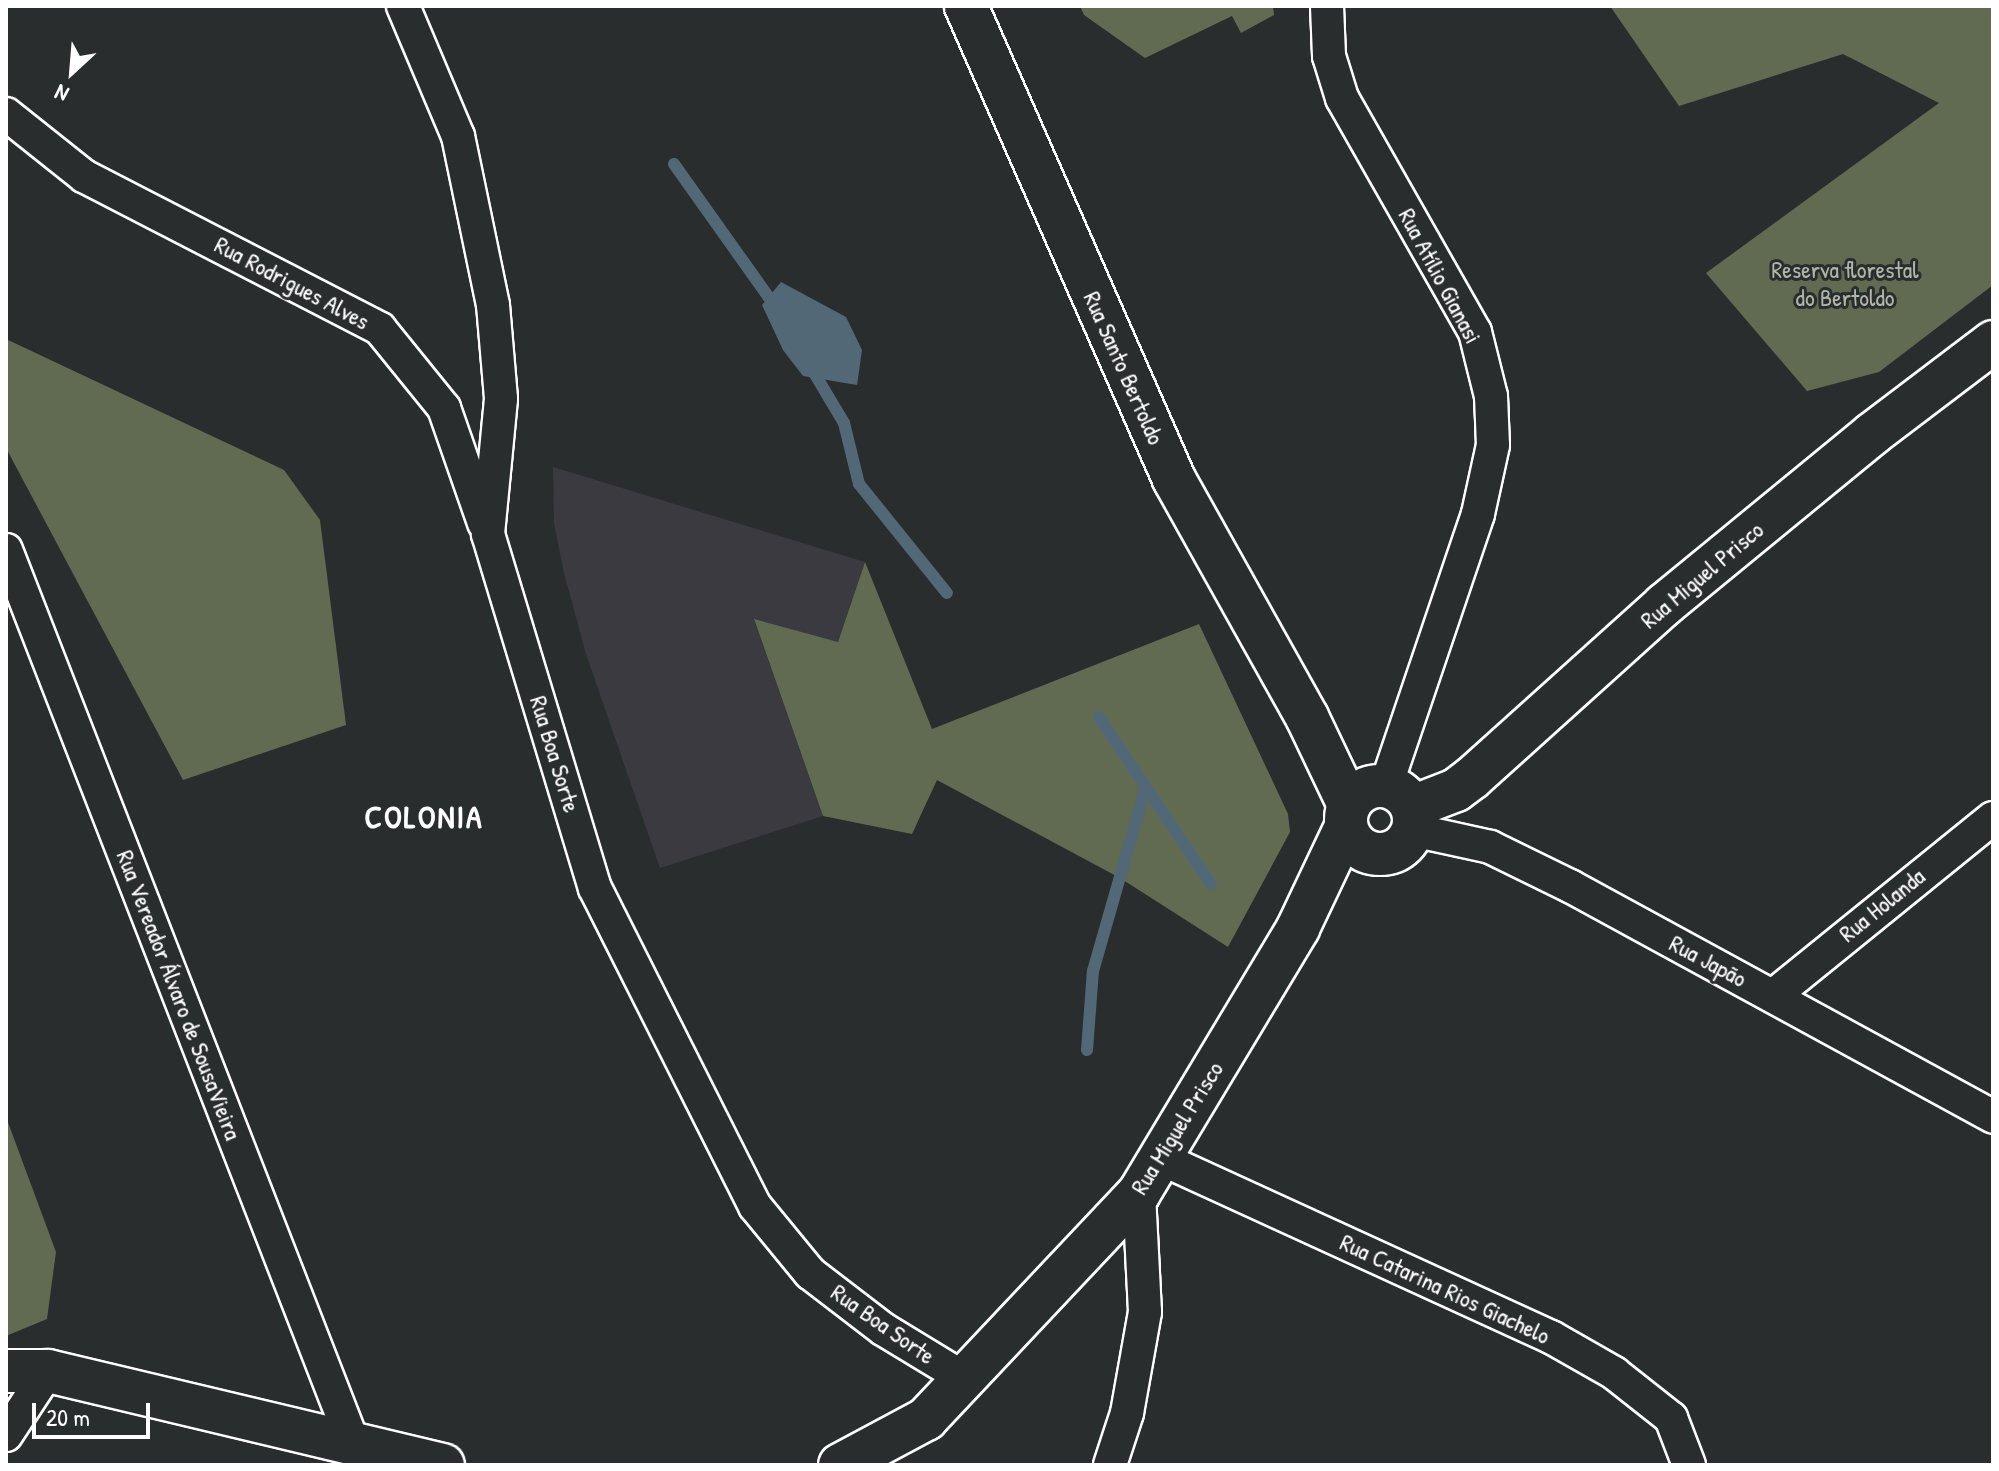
<!DOCTYPE html>
<meta charset="utf-8">
<style>
body{margin:0}
#map{position:relative;width:1999px;height:1471px;overflow:hidden;background:#2a2d2e;font-family:"Patrick Hand",sans-serif}
div>[style]{position:absolute}
.built>*{inset:0;background:#3a3a40}
.green>*{inset:0;background:#616b52}
.water>*{inset:0;background:#536877}
.stream>*{height:12px;margin:-6px;padding:0 6px;transform-origin:6px;border-radius:6px;background:#536877}
.roads{filter:drop-shadow(2px 0 #fff) drop-shadow(-2px 0 #fff) drop-shadow(0 2px #fff) drop-shadow(0 -2px #fff)}
.minor>*{height:32px;margin:-16px;padding:0 16px;transform-origin:16px;border-radius:16px;background:#2a2d2e}
.tertiary>*{height:42px;margin:-21px;padding:0 21px;transform-origin:21px;border-radius:21px;background:#2a2d2e}
.tertiary>.ring{margin:-21px;padding:0;box-sizing:content-box;background:none;border:42px solid #2a2d2e;border-radius:50%}
span{translate:-50% -50%;white-space:nowrap;text-align:center;line-height:1.15;-webkit-text-stroke:6px #2a2d2e;paint-order:stroke}
.park-label{font-size:24px;color:#b0b5a8}
.street-label{font-size:24px;color:#fff}
.district-label{font-size:32px;color:#fff;font-weight:700;letter-spacing:2px}
.frame{position:absolute;inset:0;border:8px solid #fff;pointer-events:none}
.north{position:absolute;left:32px;top:32px;width:80px;height:80px;-webkit-text-stroke:6px #2a2d2e;paint-order:stroke;rotate:206deg;font-size:22px;font-weight:700;line-height:32px;text-align:center;color:#fff}
.north::after{content:'';display:block;margin:auto;width:28px;height:36px;background:#fff;clip-path:polygon(50% 0,100% 100%,50% 72%,0 100%)}
.scale{position:absolute;left:32px;top:1403px;width:118px;height:36px;box-sizing:border-box;border:4px solid #fff;border-top:0;padding-left:10px;font-size:24px;line-height:28px;white-space:nowrap;color:#fff;-webkit-text-stroke:6px #2a2d2e;paint-order:stroke}
</style>
<div id="map">
<div class="built">
<i style="clip-path:polygon(553px 467px,865px 562px,838px 642px,754px 620px,823px 816px,660px 868px,586px 654px,564px 573px,554px 523px)"></i>
</div>
<div class="green">
<i style="clip-path:polygon(1080px 6px,1273px 6px,1274px 15px,1241px 33px,1232px 16px,1145px 58px,1084px 15px)"></i>
<i style="clip-path:polygon(1610px 6px,1993px 6px,1993px 285px,1879px 372px,1807px 391px,1706px 273px,1939px 103px,1843px 54px,1679px 106px)"></i>
<i style="clip-path:polygon(6px 339px,284px 470px,320px 520px,346px 725px,183px 780px,6px 448px)"></i>
<i style="clip-path:polygon(865px 562px,932px 729px,1199px 624px,1288px 814px,1290px 832px,1228px 947px,1120px 878px,937px 780px,912px 834px,823px 816px,754px 619px,838px 642px)"></i>
<i style="clip-path:polygon(6px 1117px,56px 1252px,47px 1319px,6px 1336px)"></i>
</div>
<div class="water">
<i style="clip-path:polygon(781px 282px,846px 317px,862px 350px,857px 385px,803px 376px,783px 350px,762px 305px)"></i>
</div>
<div class="stream">
<i style="left:674px;top:164px;width:178px;rotate:54.6deg"></i>
<i style="left:810px;top:366px;width:66px;rotate:59.2deg"></i>
<i style="left:844px;top:423px;width:63px;rotate:76.2deg"></i>
<i style="left:859px;top:484px;width:140px;rotate:51.1deg"></i>
<i style="left:1099px;top:717px;width:201px;rotate:56.2deg"></i>
<i style="left:1087px;top:1050px;width:79px;rotate:-85.7deg"></i>
<i style="left:1093px;top:971px;width:192px;rotate:-74deg"></i>
</div>
<div class="roads">
<div class="minor">
<i style="left:403px;top:6px;width:141px;rotate:67.1deg"></i>
<i style="left:458px;top:136px;width:173px;rotate:78.3deg"></i>
<i style="left:493px;top:305px;width:94px;rotate:85.1deg"></i>
<i style="left:501px;top:399px;width:136px;rotate:95.5deg"></i>
<i style="left:488px;top:534px;width:370px;rotate:73.2deg"></i>
<i style="left:595px;top:888px;width:356px;rotate:63.3deg"></i>
<i style="left:755px;top:1206px;width:87px;rotate:50.6deg"></i>
<i style="left:810px;top:1273px;width:92px;rotate:37.5deg"></i>
<i style="left:883px;top:1329px;width:98px;rotate:31.3deg"></i>
<i style="left:1327px;top:6px;width:50px;rotate:87.7deg"></i>
<i style="left:1329px;top:56px;width:44px;rotate:72.8deg"></i>
<i style="left:1342px;top:98px;width:269px;rotate:60.4deg"></i>
<i style="left:1475px;top:332px;width:66px;rotate:76deg"></i>
<i style="left:1491px;top:396px;width:49px;rotate:87.7deg"></i>
<i style="left:1493px;top:445px;width:71px;rotate:102.3deg"></i>
<i style="left:1478px;top:514px;width:287px;rotate:108.7deg"></i>
<i style="left:6px;top:114px;width:100px;rotate:38.5deg"></i>
<i style="left:84px;top:176px;width:333px;rotate:27.3deg"></i>
<i style="left:380px;top:329px;width:102px;rotate:51deg"></i>
<i style="left:444px;top:408px;width:122px;rotate:70.8deg"></i>
<i style="left:6px;top:550px;width:955px;rotate:68.76deg"></i>
<i style="left:1413px;top:830px;width:79px;rotate:12.4deg"></i>
<i style="left:1490px;top:847px;width:89px;rotate:26deg"></i>
<i style="left:1570px;top:886px;width:482px;rotate:28.6deg"></i>
<i style="left:1773px;top:996px;width:283px;rotate:-39deg"></i>
<i style="left:1162px;top:1159px;width:428px;rotate:24.6deg"></i>
<i style="left:1551px;top:1337px;width:73px;rotate:29.7deg"></i>
<i style="left:1614px;top:1373px;width:73px;rotate:38.3deg"></i>
<i style="left:1671px;top:1418px;width:50px;rotate:69deg"></i>
<i style="left:6px;top:1435px;width:77px;rotate:-56.7deg"></i>
<i style="left:1110px;top:1465px;width:55px;rotate:-71.9deg"></i>
<i style="left:1127px;top:1413px;width:103px;rotate:-79.9deg"></i>
<i style="left:1145px;top:1312px;width:119px;rotate:-92.9deg"></i>
</div>
<div class="tertiary">
<i style="left:966px;top:6px;width:517px;rotate:66.26deg"></i>
<i style="left:1174px;top:479px;width:273px;rotate:60.8deg"></i>
<i style="left:1307px;top:717px;width:98px;rotate:64.5deg"></i>
<i class="ring" style="left:1346px;top:786px;width:26px;height:26px"></i>
<i style="left:1412px;top:807px;width:47px;rotate:-21.1deg"></i>
<i style="left:1456px;top:790px;width:21px;rotate:-37deg"></i>
<i style="left:1473px;top:777px;width:257px;rotate:-42deg"></i>
<i style="left:1664px;top:605px;width:269px;rotate:-39.4deg"></i>
<i style="left:1872px;top:434px;width:152px;rotate:-37.2deg"></i>
<i style="left:6px;top:1371px;width:42px"></i>
<i style="left:48px;top:1371px;width:406px;rotate:13.4deg"></i>
<i style="left:840px;top:1465px;width:98px;rotate:-28.1deg"></i>
<i style="left:926px;top:1419px;width:311px;rotate:-46.7deg"></i>
<i style="left:1139px;top:1193px;width:309px;rotate:-59deg"></i>
<i style="left:1298px;top:928px;width:112px;rotate:-64.6deg"></i>
</div>
</div>
<div class="park-label">
<span style="left:1845px;top:284px">Reserva florestal<br>do Bertoldo</span>
</div>
<div class="street-label">
<span style="left:1440px;top:276px;rotate:62deg">Rua Atílio Gianasi</span>
<span style="left:292px;top:283px;rotate:28deg">Rua Rodrigues Alves</span>
<span style="left:1124px;top:368px;rotate:66deg">Rua Santo Bertoldo</span>
<span style="left:1702px;top:575px;rotate:-40deg">Rua Miguel Prisco</span>
<span style="left:555px;top:754px;rotate:73deg">Rua Boa Sorte</span>
<span style="left:1882px;top:905px;rotate:-39deg">Rua Holanda</span>
<span style="left:1708px;top:961px;rotate:28deg">Rua Japão</span>
<span style="left:179px;top:995px;rotate:69deg">Rua Vereador Álvaro de SousaVieira</span>
<span style="left:1177px;top:1128px;rotate:-58deg">Rua Miguel Prisco</span>
<span style="left:1445px;top:1289px;rotate:25deg">Rua Catarina Rios Giachelo</span>
<span style="left:883px;top:1324px;rotate:35deg">Rua Boa Sorte</span>
</div>
<div class="district-label">
<span style="left:424px;top:817px">COLONIA</span>
</div>
<div class="frame"></div>
<div class="north">N</div>
<div class="scale">20 m</div>
</div>
